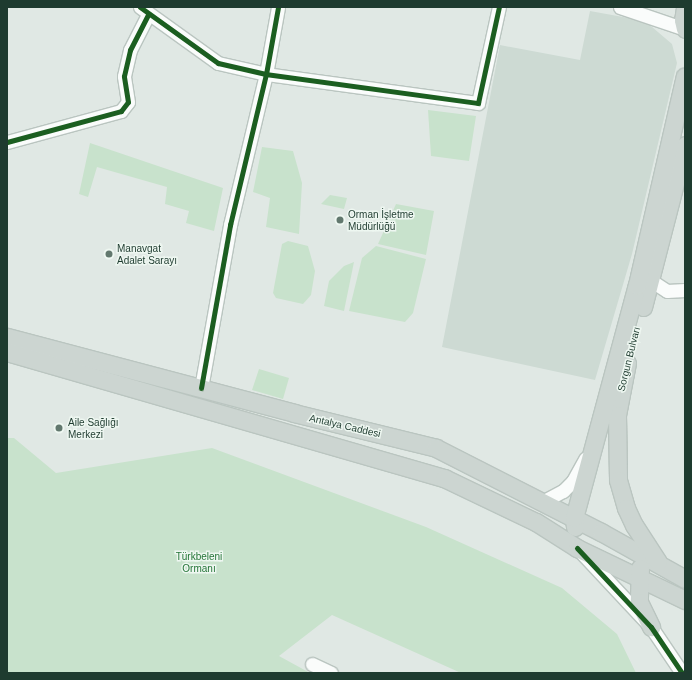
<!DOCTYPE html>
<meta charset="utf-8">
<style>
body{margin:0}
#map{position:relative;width:692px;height:680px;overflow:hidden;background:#e0e8e4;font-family:Helvetica,sans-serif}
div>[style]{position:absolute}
.built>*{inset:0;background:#cddad3}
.green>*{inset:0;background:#c8e2cc}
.roads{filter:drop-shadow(1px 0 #bac5c0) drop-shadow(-1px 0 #bac5c0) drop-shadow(0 1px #bac5c0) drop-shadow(0 -1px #bac5c0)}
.minor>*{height:13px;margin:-6.5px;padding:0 6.5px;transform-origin:6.5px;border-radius:6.5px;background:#fafcfb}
.major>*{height:17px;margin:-8.5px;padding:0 8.5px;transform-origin:8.5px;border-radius:8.5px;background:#ccd5d1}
.cycleway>*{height:5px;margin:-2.5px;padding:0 2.5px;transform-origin:2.5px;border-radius:2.5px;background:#1b5e20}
.dots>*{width:11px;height:11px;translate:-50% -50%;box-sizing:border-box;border:2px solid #eef7f1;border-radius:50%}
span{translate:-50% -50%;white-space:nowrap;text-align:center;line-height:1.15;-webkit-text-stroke:3px #eef7f1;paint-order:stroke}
.poi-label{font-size:10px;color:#1e3b2f}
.left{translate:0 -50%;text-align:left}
.street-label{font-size:10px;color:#1e3b2f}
.park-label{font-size:10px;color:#257538}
.frame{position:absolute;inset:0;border:8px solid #1e3b2f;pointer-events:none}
</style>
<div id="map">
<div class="built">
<i style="clip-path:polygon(590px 11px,645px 21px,672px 44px,677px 63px,632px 254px,595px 380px,442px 347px,500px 45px,580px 60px)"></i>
</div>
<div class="green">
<i style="clip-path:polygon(428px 110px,476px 116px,469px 161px,431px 156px)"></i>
<i style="clip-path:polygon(90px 143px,223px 188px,214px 231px,186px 223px,189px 211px,165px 204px,167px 187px,97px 167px,88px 197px,79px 194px)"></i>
<i style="clip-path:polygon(262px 147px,293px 151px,302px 183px,299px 234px,266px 227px,270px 198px,253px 192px)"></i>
<i style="clip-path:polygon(330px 195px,347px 198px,344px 209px,321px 204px)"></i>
<i style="clip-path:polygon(396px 204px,434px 211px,426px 255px,378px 244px)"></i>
<i style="clip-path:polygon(288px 241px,308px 246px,315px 271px,311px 295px,303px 304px,276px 298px,273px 293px,282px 244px)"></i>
<i style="clip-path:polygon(376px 246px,426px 259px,413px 313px,405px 322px,349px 311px,362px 258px)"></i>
<i style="clip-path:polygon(354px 262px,344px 311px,324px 306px,329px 281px,344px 266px)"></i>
<i style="clip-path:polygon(259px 369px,289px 378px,283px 399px,252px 390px)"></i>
<i style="clip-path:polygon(7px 438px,14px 438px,56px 473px,212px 448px,426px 527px,562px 588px,617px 634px,636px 673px,461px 673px,332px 615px,279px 656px,310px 673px,7px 673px)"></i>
</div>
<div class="roads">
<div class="minor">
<i style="left:140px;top:7px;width:96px;rotate:35.7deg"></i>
<i style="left:218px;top:63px;width:49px;rotate:12.9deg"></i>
<i style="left:266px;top:74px;width:214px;rotate:7.8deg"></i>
<i style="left:478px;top:103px;width:98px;rotate:-77.7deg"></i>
<i style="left:620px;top:7px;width:69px;rotate:18.7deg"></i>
<i style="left:7px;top:142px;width:118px;rotate:-15.2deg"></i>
<i style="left:121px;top:111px;width:11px;rotate:-52deg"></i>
<i style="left:128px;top:102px;width:26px;rotate:-99deg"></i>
<i style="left:124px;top:76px;width:27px;rotate:-77deg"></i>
<i style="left:130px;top:50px;width:39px;rotate:-63deg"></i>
<i style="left:650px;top:280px;width:20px;rotate:33deg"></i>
<i style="left:667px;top:291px;width:18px;rotate:-3deg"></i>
<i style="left:201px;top:388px;width:166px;rotate:-79.9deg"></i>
<i style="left:230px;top:225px;width:155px;rotate:-76.6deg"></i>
<i style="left:266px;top:74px;width:68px;rotate:-79.8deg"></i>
<i style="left:542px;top:502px;width:24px;rotate:-28deg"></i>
<i style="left:563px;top:491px;width:14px;rotate:-45deg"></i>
<i style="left:573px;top:481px;width:26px;rotate:-61deg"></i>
<i style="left:580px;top:551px;width:104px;rotate:46.9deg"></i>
<i style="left:651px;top:627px;width:55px;rotate:56deg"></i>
<i style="left:312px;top:664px;width:21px;rotate:25deg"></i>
</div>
<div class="major">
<i style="left:685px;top:8px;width:12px;rotate:99deg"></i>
<i style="left:683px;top:20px;width:9px;rotate:77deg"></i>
<i style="left:643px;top:307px;width:167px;rotate:-75.5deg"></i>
<i style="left:7px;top:337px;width:297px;rotate:14.8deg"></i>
<i style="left:294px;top:413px;width:146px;rotate:13.8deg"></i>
<i style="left:436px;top:448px;width:185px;rotate:27deg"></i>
<i style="left:601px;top:532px;width:96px;rotate:29.2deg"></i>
<i style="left:7px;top:352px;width:455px;rotate:16.1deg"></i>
<i style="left:444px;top:478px;width:102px;rotate:25.6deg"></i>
<i style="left:536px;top:522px;width:49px;rotate:32.4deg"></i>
<i style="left:577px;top:548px;width:120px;rotate:25.7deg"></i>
<i style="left:627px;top:363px;width:53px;rotate:100.9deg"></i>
<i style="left:617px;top:415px;width:65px;rotate:89.1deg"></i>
<i style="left:618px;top:480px;width:29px;rotate:74deg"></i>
<i style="left:626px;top:508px;width:19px;rotate:65deg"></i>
<i style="left:634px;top:525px;width:44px;rotate:57deg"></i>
<i style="left:575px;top:527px;width:9px;rotate:-96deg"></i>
<i style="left:574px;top:518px;width:241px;rotate:-74.9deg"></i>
<i style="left:637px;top:285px;width:214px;rotate:-77.1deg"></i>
<i style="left:640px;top:568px;width:34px;rotate:92deg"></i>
<i style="left:639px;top:602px;width:28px;rotate:64deg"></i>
</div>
</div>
<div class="cycleway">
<i style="left:140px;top:7px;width:96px;rotate:35.7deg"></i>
<i style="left:218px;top:63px;width:49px;rotate:12.9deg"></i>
<i style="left:266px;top:74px;width:214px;rotate:7.8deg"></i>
<i style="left:478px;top:103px;width:98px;rotate:-77.7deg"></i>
<i style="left:7px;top:142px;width:118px;rotate:-15.2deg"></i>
<i style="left:121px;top:111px;width:11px;rotate:-52deg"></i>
<i style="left:128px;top:102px;width:26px;rotate:-99deg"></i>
<i style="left:124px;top:76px;width:27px;rotate:-77deg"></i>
<i style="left:130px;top:50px;width:39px;rotate:-63deg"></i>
<i style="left:201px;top:388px;width:166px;rotate:-79.9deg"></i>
<i style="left:230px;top:225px;width:155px;rotate:-76.6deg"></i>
<i style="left:266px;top:74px;width:68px;rotate:-79.8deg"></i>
<i style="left:577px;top:548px;width:108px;rotate:46.9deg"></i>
<i style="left:651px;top:627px;width:55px;rotate:56deg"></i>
</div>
<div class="dots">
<i style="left:340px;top:220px;background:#62786e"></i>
<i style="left:109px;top:254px;background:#62786e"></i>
<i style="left:59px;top:428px;background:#62786e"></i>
</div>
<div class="poi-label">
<span class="left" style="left:348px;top:220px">Orman İşletme<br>Müdürlüğü</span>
<span class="left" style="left:117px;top:254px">Manavgat<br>Adalet Sarayı</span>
<span class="left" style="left:68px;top:428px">Aile Sağlığı<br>Merkezi</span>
</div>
<div class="street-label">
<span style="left:629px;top:359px;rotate:-76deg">Sorgun Bulvarı</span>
<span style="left:345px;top:426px;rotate:13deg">Antalya Caddesi</span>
</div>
<div class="park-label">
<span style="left:199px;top:562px">Türkbeleni<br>Ormanı</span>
</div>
<div class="frame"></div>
</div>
